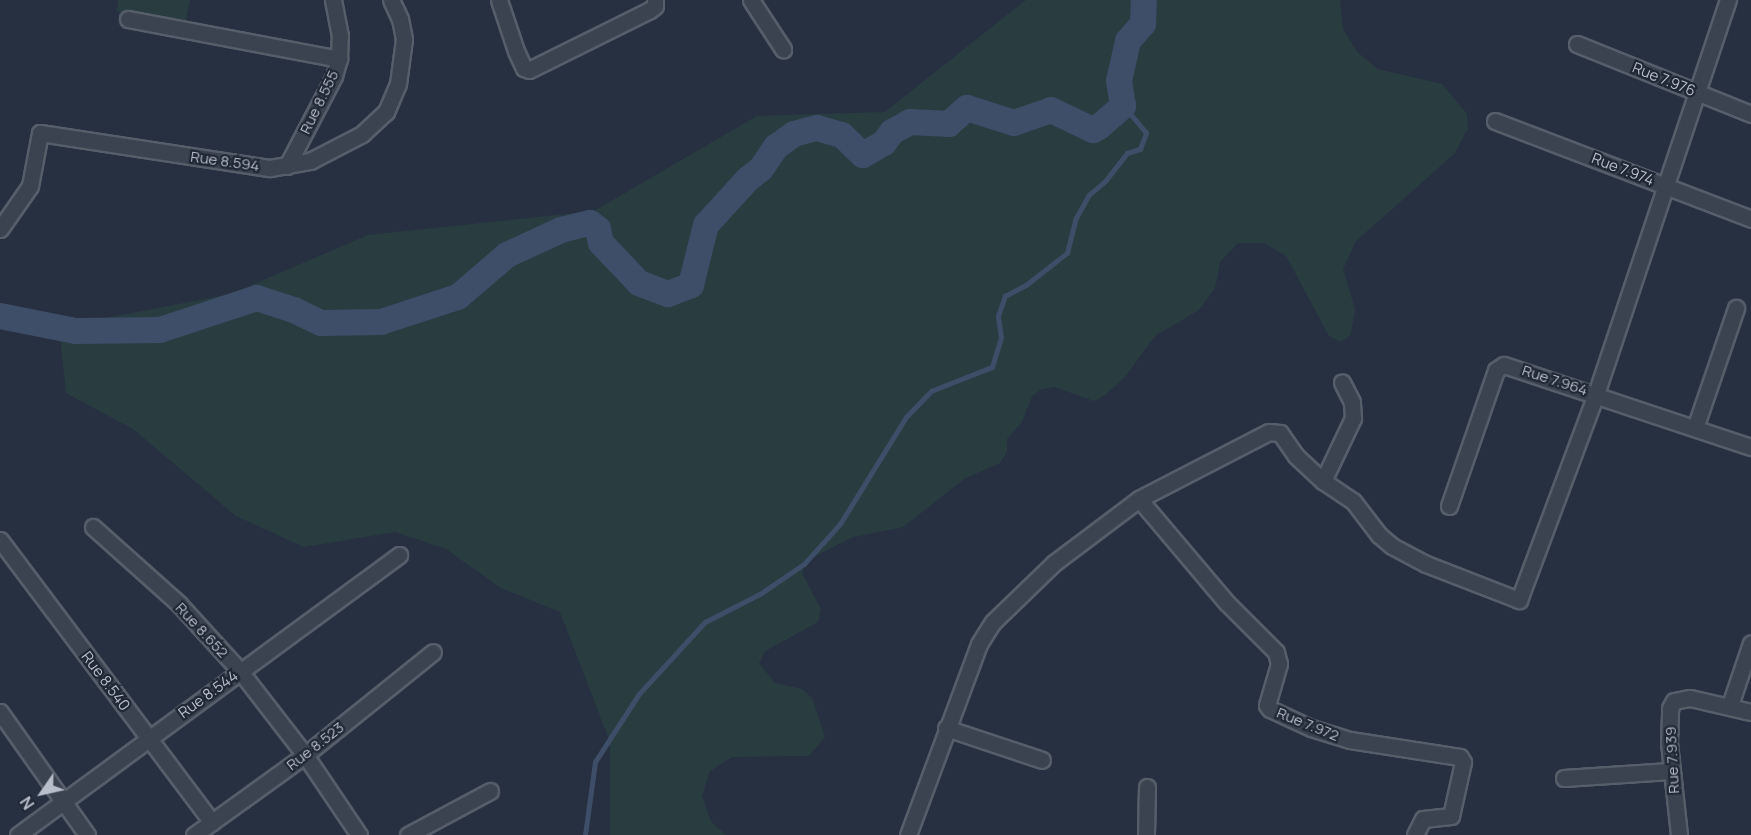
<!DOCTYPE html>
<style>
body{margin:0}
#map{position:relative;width:1751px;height:835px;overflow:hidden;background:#273040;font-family:Manrope,sans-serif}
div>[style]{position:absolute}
.green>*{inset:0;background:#293d41}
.stream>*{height:4.5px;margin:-2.25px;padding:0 2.25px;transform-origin:2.25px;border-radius:2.25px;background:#3e4d68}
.river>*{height:26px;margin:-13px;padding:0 13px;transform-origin:13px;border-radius:13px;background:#3e4d68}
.roads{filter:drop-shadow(2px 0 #565e6a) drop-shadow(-2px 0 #565e6a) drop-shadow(0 2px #565e6a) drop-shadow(0 -2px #565e6a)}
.minor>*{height:15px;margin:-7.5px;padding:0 7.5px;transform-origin:7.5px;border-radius:7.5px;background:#3b4350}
span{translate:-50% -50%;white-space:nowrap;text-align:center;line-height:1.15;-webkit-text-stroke:4.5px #202835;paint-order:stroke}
.street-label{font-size:15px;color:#b8beca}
.north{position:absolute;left:12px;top:763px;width:60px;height:60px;-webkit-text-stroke:4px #202835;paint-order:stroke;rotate:236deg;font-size:16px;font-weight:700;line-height:24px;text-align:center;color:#b8beca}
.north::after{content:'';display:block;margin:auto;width:21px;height:27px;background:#b8beca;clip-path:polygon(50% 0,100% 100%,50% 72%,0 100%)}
</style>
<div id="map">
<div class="green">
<i style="clip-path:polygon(118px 0,190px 0,185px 24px,117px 11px)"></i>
<i style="clip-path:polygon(1026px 0,1340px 0,1343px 29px,1357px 52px,1378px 69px,1442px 84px,1467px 114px,1468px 128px,1455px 153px,1356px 241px,1343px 269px,1355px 309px,1351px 334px,1341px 342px,1329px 336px,1286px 256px,1264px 243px,1238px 243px,1220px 262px,1215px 288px,1199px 310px,1155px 336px,1124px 378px,1105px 395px,1094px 401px,1055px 387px,1042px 389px,1032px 396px,1022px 422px,1007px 439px,1007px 452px,1000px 463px,964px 479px,903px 527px,853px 537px,806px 561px,802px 573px,821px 609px,818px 622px,765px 651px,759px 663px,775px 683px,802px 689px,812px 698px,825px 737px,809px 756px,732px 757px,710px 771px,702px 796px,711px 822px,726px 835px,610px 835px,610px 742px,560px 612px,501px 588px,446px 549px,395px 532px,304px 547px,236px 516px,133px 429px,66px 393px,59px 327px,231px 294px,368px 235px,594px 211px,757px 116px,885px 112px)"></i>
</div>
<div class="stream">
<i style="left:585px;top:835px;width:74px;rotate:-82.2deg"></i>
<i style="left:595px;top:762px;width:81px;rotate:-57.1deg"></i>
<i style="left:639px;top:694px;width:98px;rotate:-47.5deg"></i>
<i style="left:705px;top:622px;width:62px;rotate:-27deg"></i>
<i style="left:760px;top:594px;width:53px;rotate:-34.3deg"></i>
<i style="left:804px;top:564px;width:54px;rotate:-48deg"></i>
<i style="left:840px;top:524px;width:126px;rotate:-58.3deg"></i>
<i style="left:906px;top:417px;width:36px;rotate:-46deg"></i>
<i style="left:931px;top:391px;width:66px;rotate:-21.5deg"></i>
<i style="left:992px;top:367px;width:30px;rotate:-73deg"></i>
<i style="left:1001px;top:338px;width:22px;rotate:-98deg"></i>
<i style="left:998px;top:316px;width:21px;rotate:-71deg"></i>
<i style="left:1005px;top:296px;width:24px;rotate:-28deg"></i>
<i style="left:1026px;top:285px;width:52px;rotate:-38deg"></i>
<i style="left:1067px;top:253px;width:36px;rotate:-76deg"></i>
<i style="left:1076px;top:218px;width:26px;rotate:-61deg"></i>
<i style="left:1089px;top:195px;width:23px;rotate:-41deg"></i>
<i style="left:1106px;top:180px;width:34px;rotate:-52deg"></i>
<i style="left:1127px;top:153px;width:14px;rotate:-17deg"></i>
<i style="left:1140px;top:149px;width:17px;rotate:-69deg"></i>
<i style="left:1146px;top:133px;width:35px;rotate:-130deg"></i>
</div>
<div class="river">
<i style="left:0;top:316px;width:77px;rotate:11.2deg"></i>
<i style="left:76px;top:331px;width:84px;rotate:-0.7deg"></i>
<i style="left:160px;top:330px;width:102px;rotate:-18.3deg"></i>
<i style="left:257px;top:298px;width:39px;rotate:18deg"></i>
<i style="left:294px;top:310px;width:30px;rotate:26deg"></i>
<i style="left:321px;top:323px;width:60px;rotate:-1deg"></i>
<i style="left:381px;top:322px;width:81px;rotate:-18deg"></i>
<i style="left:458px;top:297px;width:65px;rotate:-40.6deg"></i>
<i style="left:507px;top:255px;width:60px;rotate:-24.8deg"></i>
<i style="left:561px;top:230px;width:30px;rotate:-14deg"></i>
<i style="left:590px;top:223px;width:10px;rotate:37deg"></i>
<i style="left:598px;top:229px;width:14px;rotate:78deg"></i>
<i style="left:601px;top:243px;width:55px;rotate:46.5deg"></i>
<i style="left:639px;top:283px;width:31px;rotate:21deg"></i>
<i style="left:668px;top:294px;width:25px;rotate:-21deg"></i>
<i style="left:691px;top:285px;width:62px;rotate:-76deg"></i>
<i style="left:706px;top:225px;width:62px;rotate:-47.6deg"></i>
<i style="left:748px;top:179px;width:16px;rotate:-38deg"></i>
<i style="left:761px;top:169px;width:27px;rotate:-56deg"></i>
<i style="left:776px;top:147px;width:22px;rotate:-36deg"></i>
<i style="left:794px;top:134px;width:24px;rotate:-15deg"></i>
<i style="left:817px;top:128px;width:26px;rotate:16deg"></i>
<i style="left:842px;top:135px;width:29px;rotate:44deg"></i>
<i style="left:863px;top:155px;width:24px;rotate:-30deg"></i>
<i style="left:884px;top:143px;width:14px;rotate:-54deg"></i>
<i style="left:892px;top:132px;width:21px;rotate:-29deg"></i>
<i style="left:910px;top:122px;width:39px;rotate:3deg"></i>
<i style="left:949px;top:124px;width:24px;rotate:-42deg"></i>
<i style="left:967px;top:108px;width:49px;rotate:17.7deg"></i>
<i style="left:1014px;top:123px;width:39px;rotate:-19deg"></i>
<i style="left:1051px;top:110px;width:47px;rotate:25.5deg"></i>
<i style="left:1093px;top:130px;width:7px;rotate:-27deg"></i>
<i style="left:1099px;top:127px;width:32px;rotate:-41deg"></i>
<i style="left:1123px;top:106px;width:25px;rotate:-99deg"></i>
<i style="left:1119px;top:81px;width:41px;rotate:-77.3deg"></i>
<i style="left:1128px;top:41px;width:23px;rotate:-49deg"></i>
<i style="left:1143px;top:24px;width:24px;rotate:-88deg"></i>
</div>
<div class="roads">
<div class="minor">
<i style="left:499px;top:0;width:54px;rotate:71.6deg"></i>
<i style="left:516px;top:51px;width:19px;rotate:65deg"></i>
<i style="left:524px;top:68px;width:5px;rotate:22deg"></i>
<i style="left:529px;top:70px;width:135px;rotate:-26.4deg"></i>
<i style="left:650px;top:10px;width:6px;rotate:-39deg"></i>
<i style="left:655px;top:6px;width:6px;rotate:-90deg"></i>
<i style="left:751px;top:0;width:59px;rotate:56.9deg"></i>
<i style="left:128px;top:19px;width:215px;rotate:10.7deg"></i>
<i style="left:1577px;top:44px;width:188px;rotate:21.9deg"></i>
<i style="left:1495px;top:121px;width:274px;rotate:20.9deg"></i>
<i style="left:287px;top:166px;width:102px;rotate:-62.4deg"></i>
<i style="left:334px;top:76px;width:18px;rotate:-74deg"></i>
<i style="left:339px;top:59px;width:23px;rotate:-88deg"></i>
<i style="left:340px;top:36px;width:37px;rotate:-101deg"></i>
<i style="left:0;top:229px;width:52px;rotate:-55.1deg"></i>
<i style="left:30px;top:186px;width:54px;rotate:-79.3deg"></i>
<i style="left:40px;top:133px;width:233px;rotate:8.7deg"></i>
<i style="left:270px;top:168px;width:41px;rotate:-9.9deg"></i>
<i style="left:310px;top:161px;width:59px;rotate:-27.4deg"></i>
<i style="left:362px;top:134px;width:33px;rotate:-43deg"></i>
<i style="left:386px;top:112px;width:30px;rotate:-67deg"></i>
<i style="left:398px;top:84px;width:45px;rotate:-82.4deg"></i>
<i style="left:404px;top:39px;width:20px;rotate:-101deg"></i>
<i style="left:400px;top:19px;width:21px;rotate:-115deg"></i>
<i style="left:1695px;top:428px;width:127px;rotate:-71.1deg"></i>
<i style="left:1323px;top:481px;width:70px;rotate:-64.5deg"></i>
<i style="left:1353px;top:418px;width:16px;rotate:-94deg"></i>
<i style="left:1352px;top:402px;width:22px;rotate:-117deg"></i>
<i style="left:1139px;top:499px;width:136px;rotate:49.8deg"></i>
<i style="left:1227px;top:603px;width:69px;rotate:45deg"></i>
<i style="left:1276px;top:652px;width:12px;rotate:76deg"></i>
<i style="left:1279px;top:664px;width:43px;rotate:106.3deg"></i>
<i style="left:1267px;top:705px;width:5px;rotate:53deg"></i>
<i style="left:1270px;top:709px;width:45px;rotate:24.9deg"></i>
<i style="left:1311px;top:728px;width:41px;rotate:17.1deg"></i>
<i style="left:1350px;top:740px;width:111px;rotate:8.8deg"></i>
<i style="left:1460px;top:757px;width:6px;rotate:59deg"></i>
<i style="left:1463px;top:762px;width:55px;rotate:102.5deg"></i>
<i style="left:1451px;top:816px;width:28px;rotate:174deg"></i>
<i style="left:1423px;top:819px;width:18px;rotate:117deg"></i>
<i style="left:1449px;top:506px;width:144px;rotate:-70.9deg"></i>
<i style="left:1496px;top:370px;width:9px;rotate:-32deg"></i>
<i style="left:1504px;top:365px;width:260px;rotate:18.4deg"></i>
<i style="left:93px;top:527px;width:115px;rotate:41.8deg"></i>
<i style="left:179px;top:604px;width:91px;rotate:47.7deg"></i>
<i style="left:240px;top:671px;width:106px;rotate:52.3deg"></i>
<i style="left:305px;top:755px;width:97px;rotate:56deg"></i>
<i style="left:0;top:540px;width:353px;rotate:53.1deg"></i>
<i style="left:1730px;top:705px;width:65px;rotate:-71.3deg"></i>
<i style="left:0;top:712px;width:151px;rotate:54.7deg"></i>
<i style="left:946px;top:728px;width:101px;rotate:18.4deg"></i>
<i style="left:1564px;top:778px;width:106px;rotate:-3.8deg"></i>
<i style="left:18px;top:835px;width:473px;rotate:-36.3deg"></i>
<i style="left:194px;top:835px;width:137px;rotate:-35.8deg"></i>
<i style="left:305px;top:755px;width:164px;rotate:-38.8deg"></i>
<i style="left:408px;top:835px;width:93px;rotate:-28.2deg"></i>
<i style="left:908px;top:835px;width:204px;rotate:-69.6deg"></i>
<i style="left:979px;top:644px;width:26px;rotate:-58deg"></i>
<i style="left:993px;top:622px;width:85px;rotate:-44deg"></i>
<i style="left:1054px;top:563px;width:106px;rotate:-37deg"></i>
<i style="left:1139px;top:499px;width:146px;rotate:-27.3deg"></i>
<i style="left:1269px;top:432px;width:11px;rotate:5deg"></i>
<i style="left:1280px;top:433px;width:28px;rotate:55deg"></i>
<i style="left:1296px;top:456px;width:37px;rotate:43deg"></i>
<i style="left:1323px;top:481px;width:36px;rotate:34deg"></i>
<i style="left:1353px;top:501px;width:43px;rotate:52.6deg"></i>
<i style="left:1379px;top:535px;width:17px;rotate:40deg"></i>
<i style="left:1392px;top:546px;width:38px;rotate:28deg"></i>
<i style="left:1426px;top:564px;width:100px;rotate:21.2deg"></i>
<i style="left:1519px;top:600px;width:220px;rotate:-69.5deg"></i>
<i style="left:1596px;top:394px;width:416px;rotate:-71.5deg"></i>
<i style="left:1146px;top:835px;width:48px;rotate:-88.8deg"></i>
<i style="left:1679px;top:835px;width:93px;rotate:-96.2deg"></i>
<i style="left:1669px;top:743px;width:35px;rotate:-88deg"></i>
<i style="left:1670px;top:708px;width:8px;rotate:-60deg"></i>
<i style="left:1674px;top:701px;width:16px;rotate:-11deg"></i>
<i style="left:1690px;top:698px;width:63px;rotate:12.9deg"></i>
</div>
</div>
<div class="street-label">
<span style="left:1664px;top:79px;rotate:22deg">Rue 7.976</span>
<span style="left:319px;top:102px;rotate:-64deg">Rue 8.555</span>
<span style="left:225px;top:161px;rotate:8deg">Rue 8.594</span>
<span style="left:1623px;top:169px;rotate:21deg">Rue 7.974</span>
<span style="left:1555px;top:380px;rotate:18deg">Rue 7.964</span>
<span style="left:202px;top:630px;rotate:47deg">Rue 8.652</span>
<span style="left:106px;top:681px;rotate:53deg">Rue 8.540</span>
<span style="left:208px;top:694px;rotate:-36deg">Rue 8.544</span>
<span style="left:1308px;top:724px;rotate:22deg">Rue 7.972</span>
<span style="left:315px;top:746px;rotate:-38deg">Rue 8.523</span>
<span style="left:1672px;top:760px;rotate:-93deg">Rue 7.939</span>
</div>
<div class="north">N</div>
</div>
